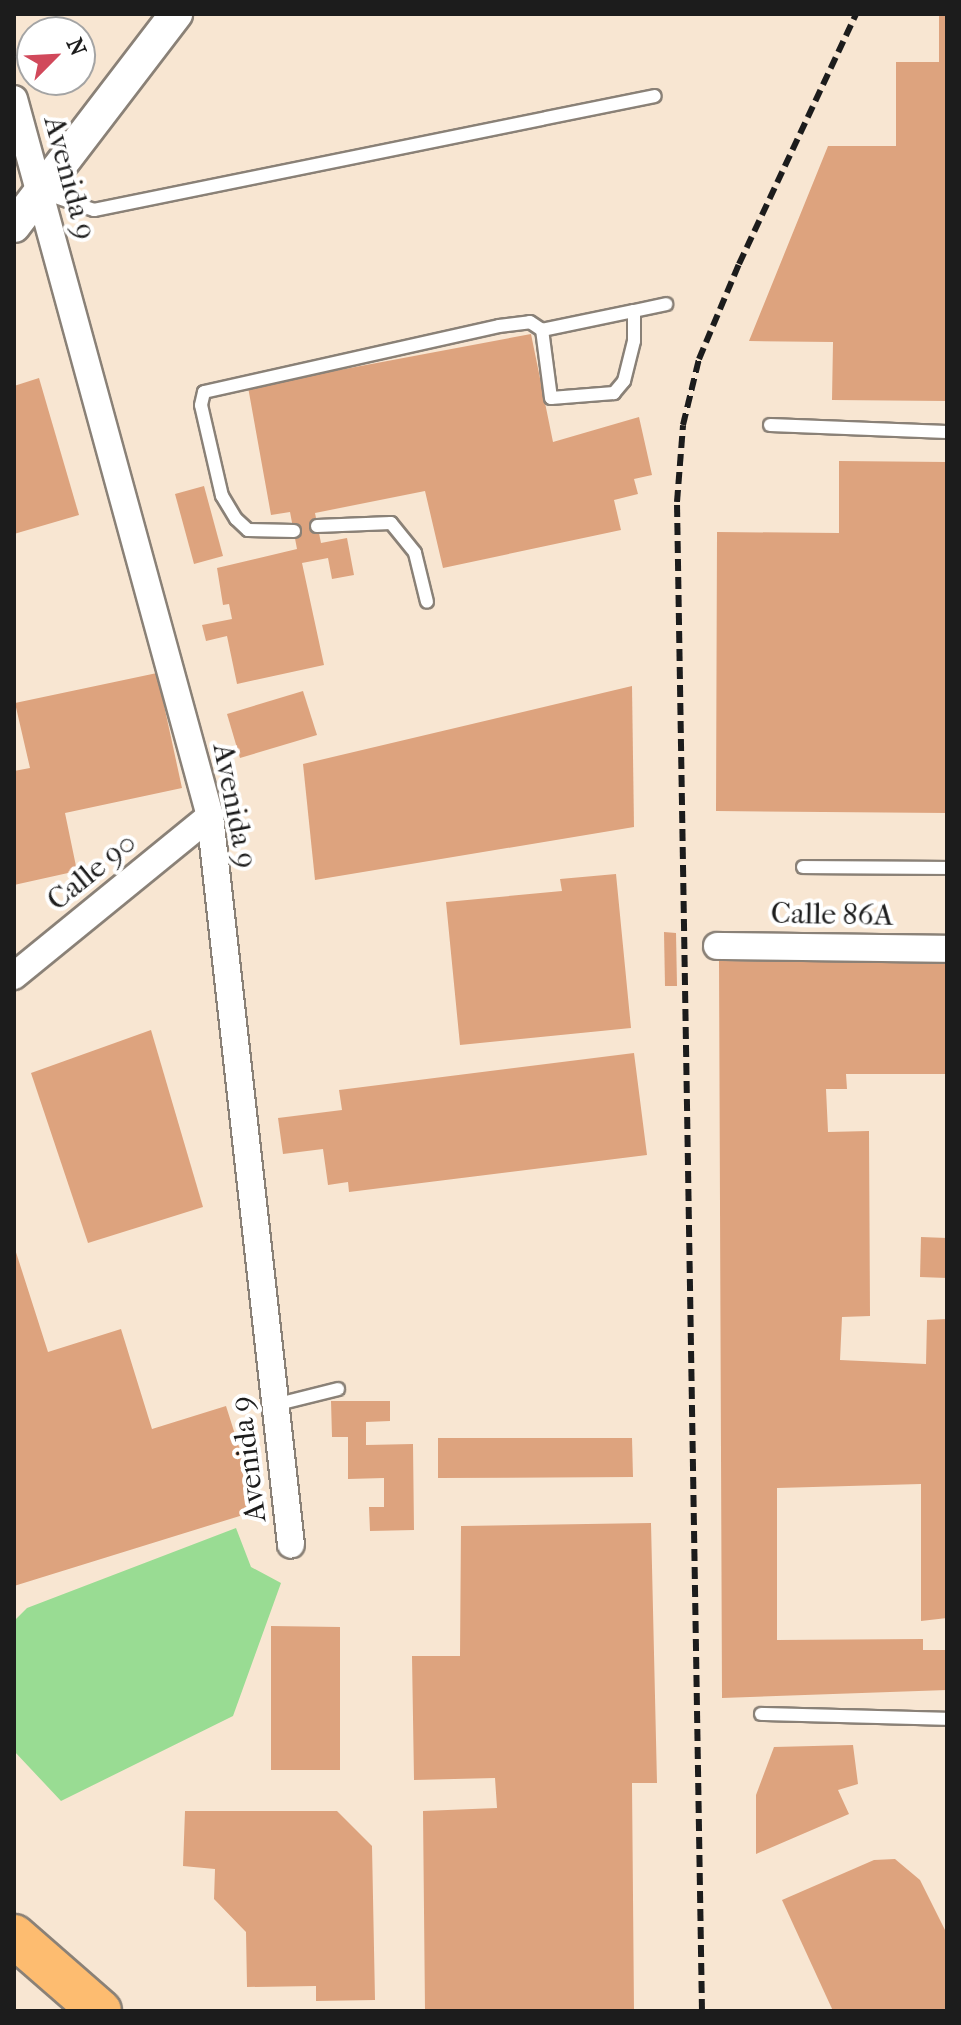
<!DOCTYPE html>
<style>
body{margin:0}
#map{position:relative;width:961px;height:2025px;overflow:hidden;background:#f8e6d2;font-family:"IM FELL French Canon",serif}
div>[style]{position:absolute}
.green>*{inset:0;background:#99dc93}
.building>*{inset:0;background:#dda37e}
.roads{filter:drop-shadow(2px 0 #8a8177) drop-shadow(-2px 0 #8a8177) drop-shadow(0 2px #8a8177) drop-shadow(0 -2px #8a8177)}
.service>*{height:12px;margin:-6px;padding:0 6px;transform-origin:6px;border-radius:6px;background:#fff}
.minor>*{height:26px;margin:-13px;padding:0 13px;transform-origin:13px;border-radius:13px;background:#fff}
.tertiary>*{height:32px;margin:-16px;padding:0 16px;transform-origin:16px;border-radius:16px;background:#fff}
.trunk>*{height:42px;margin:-21px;padding:0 21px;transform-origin:21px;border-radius:21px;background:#fdbc70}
.rail>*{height:6px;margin-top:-3px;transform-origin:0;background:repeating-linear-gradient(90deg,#1c1c1c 0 12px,transparent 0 18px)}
span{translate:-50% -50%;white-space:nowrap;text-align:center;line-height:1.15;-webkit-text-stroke:8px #fff;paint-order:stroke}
.street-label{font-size:30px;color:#1c1c1c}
.frame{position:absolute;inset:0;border:16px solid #1c1c1c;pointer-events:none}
.north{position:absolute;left:16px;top:16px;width:80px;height:80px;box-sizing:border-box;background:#fff;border:2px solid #a4a4a4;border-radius:50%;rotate:66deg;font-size:22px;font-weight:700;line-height:32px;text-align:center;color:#1c1c1c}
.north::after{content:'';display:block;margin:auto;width:28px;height:36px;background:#d1495b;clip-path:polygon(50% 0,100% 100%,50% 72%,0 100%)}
</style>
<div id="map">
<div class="green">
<i style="clip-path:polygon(236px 1528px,251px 1567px,281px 1583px,233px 1716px,61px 1801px,14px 1751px,14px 1621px,27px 1608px)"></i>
</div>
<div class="building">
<i style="clip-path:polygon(947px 14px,947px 401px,832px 400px,833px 342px,749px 341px,828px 146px,896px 146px,896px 62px,939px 62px,939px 15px)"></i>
<i style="clip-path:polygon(531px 334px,553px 442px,639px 417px,652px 475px,634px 479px,638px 494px,614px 500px,621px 530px,443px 568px,425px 491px,315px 513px,321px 543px,347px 538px,354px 575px,332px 579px,328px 558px,302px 563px,324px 665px,237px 684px,227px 636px,206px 641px,202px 625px,232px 619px,229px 604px,223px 605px,217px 568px,297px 549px,290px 512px,271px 515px,248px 387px)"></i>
<i style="clip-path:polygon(39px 378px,79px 515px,14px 534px,14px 386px)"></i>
<i style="clip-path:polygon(839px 461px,947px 462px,947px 813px,716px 811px,717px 532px,839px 533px)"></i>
<i style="clip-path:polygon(204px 486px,223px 556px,194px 564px,175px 494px)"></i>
<i style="clip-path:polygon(157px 673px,182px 788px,65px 813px,77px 871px,14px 885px,14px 771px,30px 768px,15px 703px)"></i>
<i style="clip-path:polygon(632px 686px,634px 827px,315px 880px,303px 764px)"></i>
<i style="clip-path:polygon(303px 691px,317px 735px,240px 758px,227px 714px)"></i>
<i style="clip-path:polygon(616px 874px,631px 1028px,460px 1045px,446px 902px,562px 891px,560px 879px)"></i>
<i style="clip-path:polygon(664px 932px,676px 933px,677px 986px,665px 986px)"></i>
<i style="clip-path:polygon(719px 961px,947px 962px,947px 1074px,846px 1074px,847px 1089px,826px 1089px,828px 1132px,869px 1131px,870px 1316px,842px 1317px,840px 1360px,926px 1364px,927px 1320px,947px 1319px,947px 1618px,921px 1621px,921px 1484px,777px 1488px,777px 1640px,923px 1639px,923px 1650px,947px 1650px,947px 1690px,722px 1698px)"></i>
<i style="clip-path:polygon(151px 1030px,203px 1207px,88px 1243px,31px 1073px)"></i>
<i style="clip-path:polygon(634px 1053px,647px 1155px,349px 1192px,348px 1182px,328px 1185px,323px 1149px,283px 1154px,278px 1118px,342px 1110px,339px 1090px)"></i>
<i style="clip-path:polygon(921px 1237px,947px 1238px,947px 1278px,920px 1277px)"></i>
<i style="clip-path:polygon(14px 1246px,48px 1352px,121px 1329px,152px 1429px,226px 1406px,259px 1510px,14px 1586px)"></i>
<i style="clip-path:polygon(331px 1401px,390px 1401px,390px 1421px,366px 1422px,366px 1445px,413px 1444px,414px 1530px,370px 1531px,369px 1507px,384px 1507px,384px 1478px,348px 1479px,348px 1437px,332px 1437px)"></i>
<i style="clip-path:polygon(438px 1438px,632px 1438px,633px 1477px,438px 1478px)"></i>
<i style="clip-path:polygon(651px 1523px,657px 1783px,632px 1783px,634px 2011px,425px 2011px,423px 1811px,497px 1808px,495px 1778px,414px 1780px,412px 1656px,460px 1656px,461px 1526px)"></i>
<i style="clip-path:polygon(271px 1626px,340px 1627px,340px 1770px,271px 1770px)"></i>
<i style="clip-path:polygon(853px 1745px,858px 1784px,838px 1790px,849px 1814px,756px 1854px,756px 1795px,774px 1747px)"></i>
<i style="clip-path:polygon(185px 1811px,337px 1811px,372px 1846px,375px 2000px,316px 2001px,316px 1986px,247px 1987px,246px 1932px,214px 1899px,215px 1869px,183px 1866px)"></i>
<i style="clip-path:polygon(895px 1859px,920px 1880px,947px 1934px,947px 2011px,833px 2011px,782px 1900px,874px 1860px)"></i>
</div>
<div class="roads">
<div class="service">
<i style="left:41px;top:192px;width:56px;rotate:18.8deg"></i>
<i style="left:94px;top:210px;width:572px;rotate:-11.49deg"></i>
<i style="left:634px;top:311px;width:33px;rotate:-12deg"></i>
<i style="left:770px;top:425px;width:177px;rotate:2.3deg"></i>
<i style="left:317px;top:526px;width:74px;rotate:-2.3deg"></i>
<i style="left:391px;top:523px;width:38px;rotate:51deg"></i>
<i style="left:415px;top:553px;width:50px;rotate:76.2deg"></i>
<i style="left:294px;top:531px;width:46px;rotate:-178.8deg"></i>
<i style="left:248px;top:530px;width:16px;rotate:-137deg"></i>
<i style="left:236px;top:519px;width:27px;rotate:-121deg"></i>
<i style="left:222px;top:496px;width:93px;rotate:-103deg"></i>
<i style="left:201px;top:405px;width:13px;rotate:-77deg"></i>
<i style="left:204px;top:392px;width:302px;rotate:-12.6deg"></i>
<i style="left:499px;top:326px;width:31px;rotate:-7deg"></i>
<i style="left:530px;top:322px;width:14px;rotate:34deg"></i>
<i style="left:542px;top:330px;width:94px;rotate:-11.7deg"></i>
<i style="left:634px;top:311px;width:30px;rotate:90deg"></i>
<i style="left:634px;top:341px;width:41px;rotate:104deg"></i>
<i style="left:624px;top:381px;width:16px;rotate:130deg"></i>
<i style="left:614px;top:393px;width:63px;rotate:175.5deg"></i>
<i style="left:551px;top:398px;width:69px;rotate:-97.5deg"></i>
<i style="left:803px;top:867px;width:144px;rotate:0.4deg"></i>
<i style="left:274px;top:1405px;width:66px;rotate:-14deg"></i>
<i style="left:761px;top:1714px;width:186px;rotate:1.5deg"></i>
</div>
<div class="minor">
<i style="left:14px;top:99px;width:743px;rotate:74.71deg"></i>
<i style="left:210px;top:816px;width:733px;rotate:83.66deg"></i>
<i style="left:717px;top:946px;width:230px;rotate:0.7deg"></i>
<i style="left:14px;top:976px;width:253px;rotate:-39.2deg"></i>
</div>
<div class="tertiary">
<i style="left:14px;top:226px;width:267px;rotate:-52.6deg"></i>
</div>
<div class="trunk">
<i style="left:14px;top:1936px;width:114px;rotate:41.1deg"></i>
</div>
</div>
<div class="rail">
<i style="left:702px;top:2011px;width:1509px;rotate:-90.95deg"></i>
<i style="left:677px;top:502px;width:77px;rotate:-85.5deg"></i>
<i style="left:683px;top:425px;width:68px;rotate:-76.4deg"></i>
<i style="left:699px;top:359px;width:103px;rotate:-67.2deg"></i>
<i style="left:739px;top:264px;width:276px;rotate:-64.9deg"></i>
</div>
<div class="street-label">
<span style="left:69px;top:178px;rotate:75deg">Avenida 9</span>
<span style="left:234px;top:806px;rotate:79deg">Avenida 9</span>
<span style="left:92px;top:872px;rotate:-39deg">Calle 90</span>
<span style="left:832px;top:915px;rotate:1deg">Calle 86A</span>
<span style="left:249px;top:1459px;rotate:-97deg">Avenida 9</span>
</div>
<div class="frame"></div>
<div class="north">N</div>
</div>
